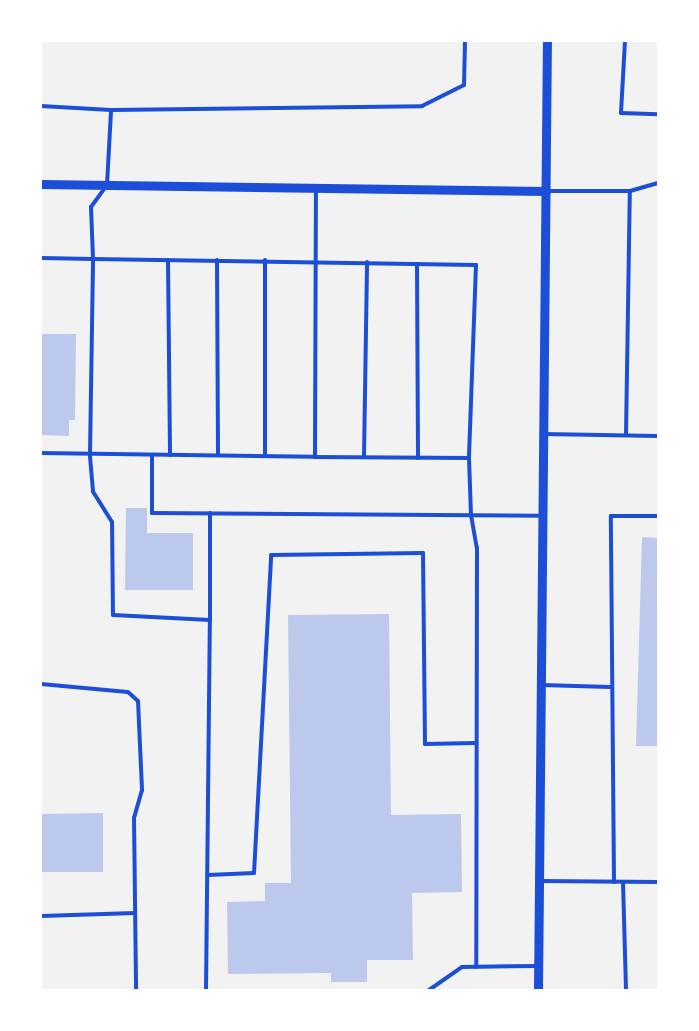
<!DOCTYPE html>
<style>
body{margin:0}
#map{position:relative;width:699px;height:1031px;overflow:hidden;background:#f2f2f2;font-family:Roboto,sans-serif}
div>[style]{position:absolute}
.building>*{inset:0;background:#bdc9ec}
.service>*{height:4px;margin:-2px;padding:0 2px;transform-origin:2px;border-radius:2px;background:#1d4ed8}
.tertiary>*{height:9px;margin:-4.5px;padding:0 4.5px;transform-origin:4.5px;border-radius:4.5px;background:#1d4ed8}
span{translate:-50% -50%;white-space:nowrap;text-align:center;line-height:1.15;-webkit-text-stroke:4px #fff;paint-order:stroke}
.frame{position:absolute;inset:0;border:42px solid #fff;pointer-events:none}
</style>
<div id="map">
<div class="building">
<i style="clip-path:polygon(41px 334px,76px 334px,75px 420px,69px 420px,69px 436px,41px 435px)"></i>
<i style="clip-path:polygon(126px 508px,147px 508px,147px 533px,193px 533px,193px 590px,125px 590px)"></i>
<i style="clip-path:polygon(642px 537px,658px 538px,658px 746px,636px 746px)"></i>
<i style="clip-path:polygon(389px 614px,391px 815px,461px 814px,462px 892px,412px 893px,413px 960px,367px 960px,367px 982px,331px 982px,331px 973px,228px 974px,227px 902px,265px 901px,265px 883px,291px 883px,288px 615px)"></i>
<i style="clip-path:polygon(103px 813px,103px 872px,41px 872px,41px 814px)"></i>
</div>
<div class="service">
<i style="left:625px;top:41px;width:72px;rotate:93.2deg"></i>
<i style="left:621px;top:113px;width:37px;rotate:2deg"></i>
<i style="left:41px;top:106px;width:70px;rotate:3.3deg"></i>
<i style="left:546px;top:191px;width:84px"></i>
<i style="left:630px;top:191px;width:29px;rotate:-16deg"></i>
<i style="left:41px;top:258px;width:52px;rotate:1.1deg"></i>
<i style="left:93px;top:259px;width:52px;rotate:-92.2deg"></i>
<i style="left:91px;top:207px;width:27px;rotate:-54deg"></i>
<i style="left:107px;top:185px;width:75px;rotate:-86.9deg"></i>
<i style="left:111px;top:110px;width:311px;rotate:-0.7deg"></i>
<i style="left:422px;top:106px;width:47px;rotate:-26.6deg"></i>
<i style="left:464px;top:85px;width:44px;rotate:-88.7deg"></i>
<i style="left:168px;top:260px;width:195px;rotate:89.4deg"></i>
<i style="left:217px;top:260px;width:195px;rotate:89.7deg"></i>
<i style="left:265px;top:260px;width:196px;rotate:90deg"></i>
<i style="left:417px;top:264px;width:194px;rotate:89.7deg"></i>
<i style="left:543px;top:434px;width:115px;rotate:1deg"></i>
<i style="left:626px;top:435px;width:244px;rotate:-89.1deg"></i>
<i style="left:41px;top:453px;width:274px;rotate:0.8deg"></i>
<i style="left:315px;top:457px;width:269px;rotate:-89.8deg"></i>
<i style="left:152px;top:455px;width:58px;rotate:90deg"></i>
<i style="left:152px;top:513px;width:390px;rotate:0.4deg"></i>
<i style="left:364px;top:457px;width:195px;rotate:-89.1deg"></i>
<i style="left:469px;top:458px;width:57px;rotate:88deg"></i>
<i style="left:471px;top:515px;width:34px;rotate:80deg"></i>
<i style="left:477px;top:548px;width:419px;rotate:90.1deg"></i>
<i style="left:210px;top:513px;width:107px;rotate:90deg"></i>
<i style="left:210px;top:620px;width:97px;rotate:-177deg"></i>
<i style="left:113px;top:615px;width:93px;rotate:-90.6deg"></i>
<i style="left:112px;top:522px;width:36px;rotate:-122deg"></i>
<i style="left:93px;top:491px;width:37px;rotate:-95deg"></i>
<i style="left:90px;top:454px;width:195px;rotate:-89.1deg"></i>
<i style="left:93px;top:259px;width:383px;rotate:0.9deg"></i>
<i style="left:476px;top:265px;width:193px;rotate:92.1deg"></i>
<i style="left:469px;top:458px;width:154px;rotate:-179.6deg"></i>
<i style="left:41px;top:684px;width:87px;rotate:5.3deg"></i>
<i style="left:128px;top:692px;width:13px;rotate:42deg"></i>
<i style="left:138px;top:701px;width:89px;rotate:87.4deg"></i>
<i style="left:142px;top:790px;width:29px;rotate:106deg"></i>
<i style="left:134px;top:818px;width:172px;rotate:89.3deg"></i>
<i style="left:541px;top:685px;width:69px;rotate:1.7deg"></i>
<i style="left:208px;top:875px;width:46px;rotate:-2.5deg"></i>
<i style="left:254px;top:873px;width:318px;rotate:-86.9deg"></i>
<i style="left:271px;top:555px;width:152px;rotate:-0.8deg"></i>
<i style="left:423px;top:553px;width:191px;rotate:89.4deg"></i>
<i style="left:425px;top:744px;width:51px;rotate:-1.1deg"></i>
<i style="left:539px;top:881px;width:119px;rotate:0.5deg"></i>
<i style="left:614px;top:882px;width:366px;rotate:-90.5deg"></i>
<i style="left:611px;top:516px;width:47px"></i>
<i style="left:623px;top:882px;width:108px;rotate:88.4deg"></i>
<i style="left:41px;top:916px;width:94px;rotate:-1.8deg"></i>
<i style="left:206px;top:990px;width:370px;rotate:-89.4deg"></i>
<i style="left:429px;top:990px;width:40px;rotate:-34.9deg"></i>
<i style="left:462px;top:967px;width:75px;rotate:-0.8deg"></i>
</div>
<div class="tertiary">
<i style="left:41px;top:184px;width:505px;rotate:0.79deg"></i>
<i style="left:538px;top:990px;width:949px;rotate:-89.46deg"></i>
</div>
<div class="frame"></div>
</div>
